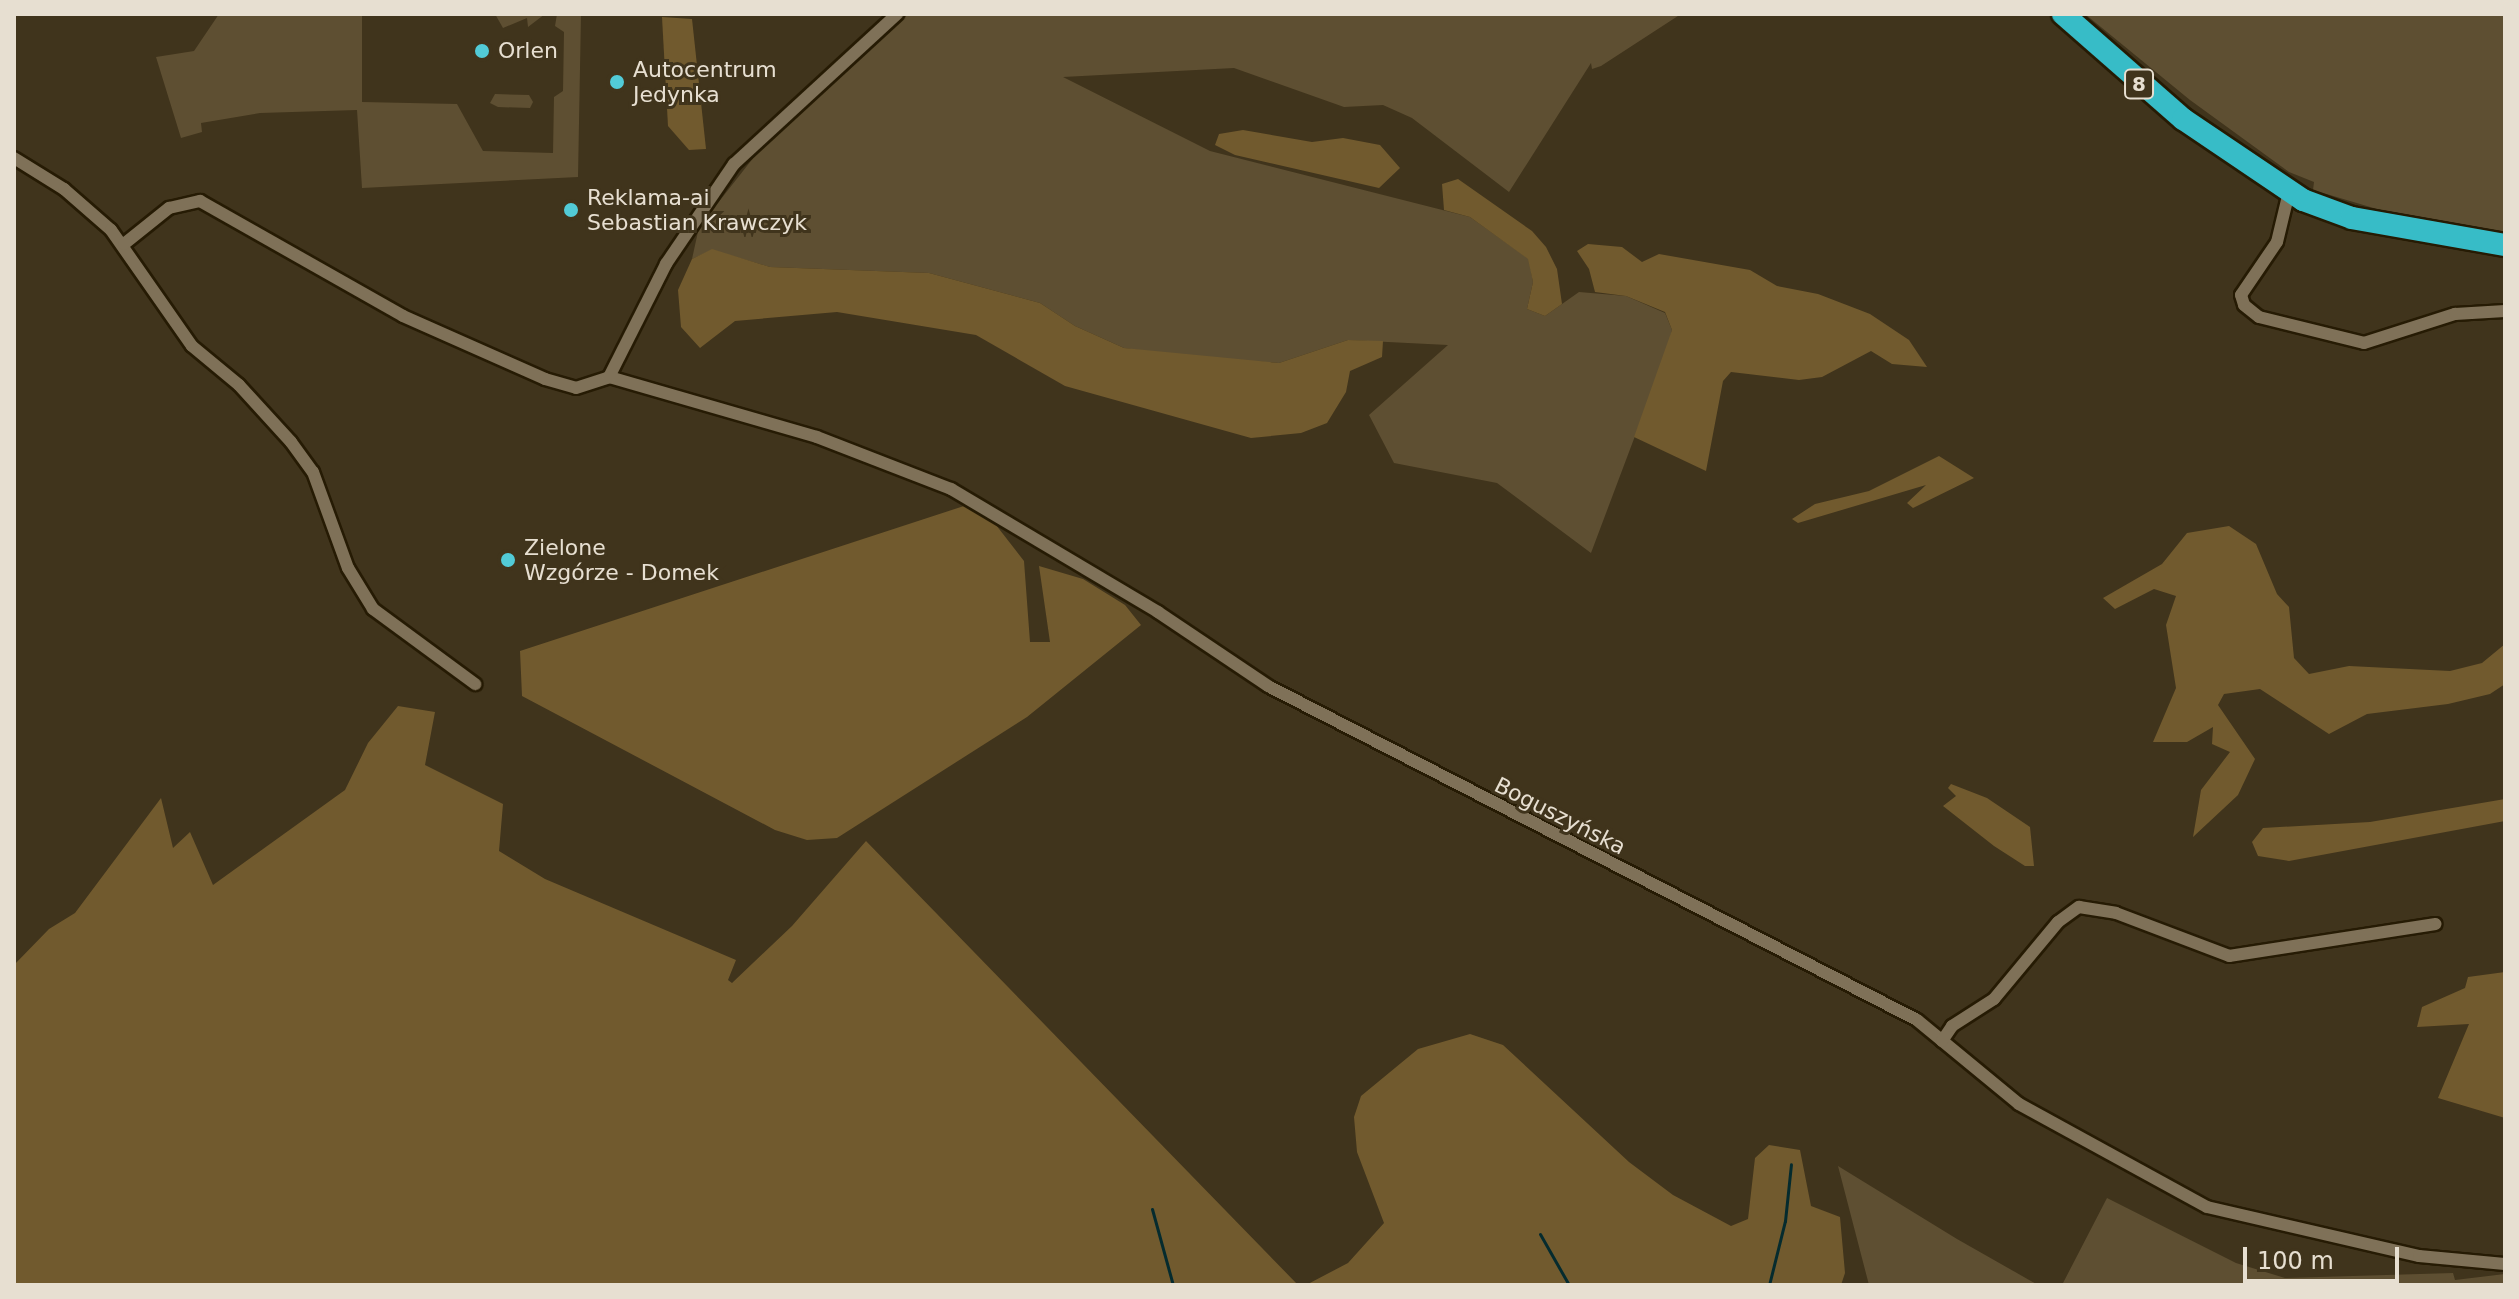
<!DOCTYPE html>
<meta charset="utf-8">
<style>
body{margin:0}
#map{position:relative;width:2519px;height:1299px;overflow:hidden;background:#40341c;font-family:"DejaVu Sans",sans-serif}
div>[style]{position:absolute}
.green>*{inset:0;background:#5e4f32}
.forest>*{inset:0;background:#715a2e}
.stream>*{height:3px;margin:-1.5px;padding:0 1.5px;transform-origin:1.5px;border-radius:1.5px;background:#052b2e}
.roads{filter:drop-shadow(2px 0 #261b04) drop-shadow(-2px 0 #261b04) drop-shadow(0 2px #261b04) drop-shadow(0 -2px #261b04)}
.street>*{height:12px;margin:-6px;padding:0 6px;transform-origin:6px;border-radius:6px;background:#7f7158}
.highway>*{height:22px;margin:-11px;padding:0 11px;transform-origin:11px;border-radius:11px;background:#37bcc7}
.dots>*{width:22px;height:22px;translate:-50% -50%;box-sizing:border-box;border:4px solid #40341c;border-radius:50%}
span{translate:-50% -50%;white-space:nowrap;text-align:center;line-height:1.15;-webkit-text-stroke:6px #40341c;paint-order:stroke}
.shield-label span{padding:2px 6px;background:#40341c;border:2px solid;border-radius:6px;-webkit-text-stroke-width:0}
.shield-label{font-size:20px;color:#e7dfd1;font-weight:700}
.poi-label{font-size:22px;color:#e7dfd1}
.left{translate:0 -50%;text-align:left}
.street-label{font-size:22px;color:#e7dfd1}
.frame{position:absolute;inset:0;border:16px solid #e7dfd1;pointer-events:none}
.scale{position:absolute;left:2243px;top:1247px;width:156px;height:36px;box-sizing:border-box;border:4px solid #e7dfd1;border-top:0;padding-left:10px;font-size:24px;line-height:28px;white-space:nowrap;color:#e7dfd1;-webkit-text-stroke:6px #40341c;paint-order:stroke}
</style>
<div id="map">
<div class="green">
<i style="clip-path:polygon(219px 14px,373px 14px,362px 15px,362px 102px,457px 104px,483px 151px,553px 153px,554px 97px,563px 91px,564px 32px,555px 26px,557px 14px,581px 14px,578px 177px,362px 188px,357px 110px,260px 113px,201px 123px,202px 132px,181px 138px,156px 57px,194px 51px)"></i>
<i style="clip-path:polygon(495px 14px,545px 14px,528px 27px,527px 18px,503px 28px)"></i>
<i style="clip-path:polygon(906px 14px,1681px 14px,1601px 66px,1592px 69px,1591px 63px,1509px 192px,1412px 118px,1383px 105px,1344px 107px,1234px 68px,1063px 77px,1210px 151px,1470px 217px,1529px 259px,1533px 282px,1527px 309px,1545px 316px,1579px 292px,1626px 296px,1665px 313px,1672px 330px,1667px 351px,1591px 553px,1497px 483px,1394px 463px,1369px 415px,1448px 345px,1348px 340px,1279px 363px,1180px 356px,1124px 348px,1075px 326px,1040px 303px,929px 273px,770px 267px,712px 250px,692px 259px,699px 227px,769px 138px)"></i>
<i style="clip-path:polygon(2085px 14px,2505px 14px,2505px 232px,2397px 215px,2313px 190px,2314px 182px,2289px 172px,2190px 100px)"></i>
<i style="clip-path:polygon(495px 94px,529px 95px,533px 102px,530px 108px,498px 107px,490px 103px)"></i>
<i style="clip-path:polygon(1838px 1166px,1957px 1239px,2038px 1285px,1869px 1285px)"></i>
<i style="clip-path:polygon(2107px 1198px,2236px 1263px,2285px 1278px,2453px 1273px,2455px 1280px,2505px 1274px,2505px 1285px,2062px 1285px)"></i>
</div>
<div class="forest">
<i style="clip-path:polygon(662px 17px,692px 19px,706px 149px,689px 150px,668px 126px)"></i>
<i style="clip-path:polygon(1243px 130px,1312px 142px,1343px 138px,1380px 145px,1400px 168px,1379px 188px,1235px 155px,1215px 145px,1219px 134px)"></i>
<i style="clip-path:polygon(1458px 179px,1532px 231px,1546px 247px,1557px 269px,1562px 304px,1545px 316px,1527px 309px,1533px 282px,1528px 259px,1470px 217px,1444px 210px,1442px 184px)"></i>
<i style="clip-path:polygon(1588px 244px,1622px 247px,1642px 262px,1659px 254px,1750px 270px,1777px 286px,1818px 294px,1870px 314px,1909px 340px,1927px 367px,1892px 364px,1871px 351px,1822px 377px,1799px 380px,1731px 372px,1723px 381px,1706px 471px,1634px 437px,1672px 330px,1665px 312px,1626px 296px,1595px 292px,1589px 269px,1577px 251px)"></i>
<i style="clip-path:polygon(712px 249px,770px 267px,929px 273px,1040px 303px,1075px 326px,1124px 348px,1279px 363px,1348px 340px,1383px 341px,1382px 357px,1350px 371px,1346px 392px,1327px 423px,1301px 433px,1251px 438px,1065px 386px,976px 335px,837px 312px,735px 321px,700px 348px,681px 327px,678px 290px,692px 259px)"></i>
<i style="clip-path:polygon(1939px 456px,1974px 478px,1913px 508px,1907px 503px,1926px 485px,1798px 523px,1792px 519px,1815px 504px,1869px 491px)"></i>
<i style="clip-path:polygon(967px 505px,989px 516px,1024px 561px,1030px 642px,1050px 642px,1039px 566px,1083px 579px,1125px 605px,1141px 625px,1027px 717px,837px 838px,807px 840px,775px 830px,522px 696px,520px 651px)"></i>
<i style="clip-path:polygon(2229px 526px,2256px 544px,2277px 594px,2289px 607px,2294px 658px,2309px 674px,2349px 666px,2450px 671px,2482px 663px,2505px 644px,2505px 684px,2490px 694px,2448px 704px,2367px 714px,2329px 734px,2260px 689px,2224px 694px,2218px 705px,2255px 759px,2238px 795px,2193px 837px,2201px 790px,2230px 752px,2212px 744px,2213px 727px,2187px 742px,2153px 742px,2176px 688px,2166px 625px,2176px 596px,2154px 589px,2115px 609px,2103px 598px,2162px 564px,2187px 533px)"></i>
<i style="clip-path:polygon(398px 706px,435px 712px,425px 765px,503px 804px,499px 851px,545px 879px,736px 960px,728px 980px,732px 983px,792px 926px,866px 841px,1298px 1285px,14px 1285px,14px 965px,49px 929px,75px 913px,161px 798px,173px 848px,190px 832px,213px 885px,345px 790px,368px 743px)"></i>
<i style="clip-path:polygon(1951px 784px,1987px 798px,2030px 827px,2034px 866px,2025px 866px,1994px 846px,1943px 806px,1956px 796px,1948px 788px)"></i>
<i style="clip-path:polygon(2505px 799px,2505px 821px,2289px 861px,2258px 856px,2252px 842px,2263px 828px,2370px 822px)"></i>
<i style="clip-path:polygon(2505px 972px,2505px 1118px,2438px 1098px,2469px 1024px,2417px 1027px,2422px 1007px,2465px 988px,2468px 977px)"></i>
<i style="clip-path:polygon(1470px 1034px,1503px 1045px,1629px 1162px,1673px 1195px,1731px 1226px,1748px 1219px,1755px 1158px,1769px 1145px,1800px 1150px,1811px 1206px,1840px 1217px,1845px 1273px,1841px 1285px,1306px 1285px,1348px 1263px,1384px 1223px,1357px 1152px,1354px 1117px,1361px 1096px,1418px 1049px)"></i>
</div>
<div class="stream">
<i style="left:1152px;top:1209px;width:79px;rotate:74.6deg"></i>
<i style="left:1540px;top:1234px;width:59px;rotate:60.4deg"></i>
<i style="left:1769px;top:1285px;width:66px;rotate:-76deg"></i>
<i style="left:1785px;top:1221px;width:57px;rotate:-84deg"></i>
</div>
<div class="roads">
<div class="street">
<i style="left:14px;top:158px;width:59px;rotate:31.8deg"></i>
<i style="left:64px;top:189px;width:62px;rotate:41.1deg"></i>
<i style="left:111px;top:230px;width:141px;rotate:55.1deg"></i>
<i style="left:192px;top:346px;width:61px;rotate:39.7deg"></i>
<i style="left:239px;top:385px;width:77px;rotate:47.6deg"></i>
<i style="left:291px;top:442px;width:37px;rotate:54deg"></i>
<i style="left:313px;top:472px;width:102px;rotate:70deg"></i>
<i style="left:348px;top:568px;width:48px;rotate:58.6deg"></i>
<i style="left:373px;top:609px;width:127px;rotate:36.3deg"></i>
<i style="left:2289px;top:192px;width:51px;rotate:103.5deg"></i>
<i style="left:2277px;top:242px;width:64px;rotate:124.2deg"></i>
<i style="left:2241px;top:295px;width:10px;rotate:73deg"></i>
<i style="left:2244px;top:305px;width:19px;rotate:39deg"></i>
<i style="left:2259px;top:317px;width:108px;rotate:13.9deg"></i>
<i style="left:2364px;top:343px;width:96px;rotate:-17.7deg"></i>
<i style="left:2455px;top:314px;width:50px;rotate:-3.4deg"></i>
<i style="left:124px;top:244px;width:58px;rotate:-38.7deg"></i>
<i style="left:169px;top:208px;width:32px;rotate:-13deg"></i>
<i style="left:200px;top:201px;width:233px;rotate:29.5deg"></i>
<i style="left:403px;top:316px;width:155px;rotate:23.9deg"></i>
<i style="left:545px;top:379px;width:32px;rotate:16deg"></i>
<i style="left:576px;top:388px;width:35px;rotate:-18deg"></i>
<i style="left:609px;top:377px;width:216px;rotate:16.1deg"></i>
<i style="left:817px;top:437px;width:144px;rotate:21.2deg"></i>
<i style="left:951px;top:489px;width:241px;rotate:30.7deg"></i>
<i style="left:1158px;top:612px;width:133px;rotate:33.9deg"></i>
<i style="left:1268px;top:686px;width:730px;rotate:27.23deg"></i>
<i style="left:1917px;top:1020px;width:132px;rotate:39.5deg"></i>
<i style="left:2019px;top:1104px;width:214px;rotate:28.7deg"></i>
<i style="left:2207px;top:1207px;width:218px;rotate:13deg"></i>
<i style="left:2419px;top:1256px;width:86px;rotate:5.3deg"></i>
<i style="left:609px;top:377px;width:127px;rotate:-63.2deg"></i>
<i style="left:666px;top:264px;width:121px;rotate:-55.8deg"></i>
<i style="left:734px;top:164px;width:222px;rotate:-42.6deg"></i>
<i style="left:1942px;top:1041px;width:18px;rotate:-56deg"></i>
<i style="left:1952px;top:1026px;width:50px;rotate:-32.7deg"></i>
<i style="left:1994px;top:999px;width:100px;rotate:-50.3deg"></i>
<i style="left:2058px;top:922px;width:26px;rotate:-36deg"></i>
<i style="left:2079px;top:907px;width:37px;rotate:9deg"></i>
<i style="left:2116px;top:913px;width:121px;rotate:20.8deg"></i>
<i style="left:2229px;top:956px;width:209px;rotate:-8.8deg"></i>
</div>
<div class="highway">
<i style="left:2063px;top:14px;width:159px;rotate:41.2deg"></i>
<i style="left:2183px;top:119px;width:145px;rotate:34deg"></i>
<i style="left:2303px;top:200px;width:52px;rotate:20.2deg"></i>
<i style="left:2352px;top:218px;width:155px;rotate:10deg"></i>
</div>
</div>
<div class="dots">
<i style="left:482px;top:51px;background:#52cbd7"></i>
<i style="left:617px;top:82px;background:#52cbd7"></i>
<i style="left:571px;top:210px;background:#52cbd7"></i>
<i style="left:508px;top:560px;background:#52cbd7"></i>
</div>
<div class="shield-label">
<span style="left:2139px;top:84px">8</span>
</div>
<div class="poi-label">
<span class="left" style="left:498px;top:51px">Orlen</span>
<span class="left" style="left:633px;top:82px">Autocentrum<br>Jedynka</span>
<span class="left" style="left:587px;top:210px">Reklama-ai<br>Sebastian Krawczyk</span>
<span class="left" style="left:524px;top:560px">Zielone<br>Wzgórze - Domek</span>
</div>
<div class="street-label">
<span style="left:1560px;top:816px;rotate:27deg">Boguszyńska</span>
</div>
<div class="frame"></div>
<div class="scale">100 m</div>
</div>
